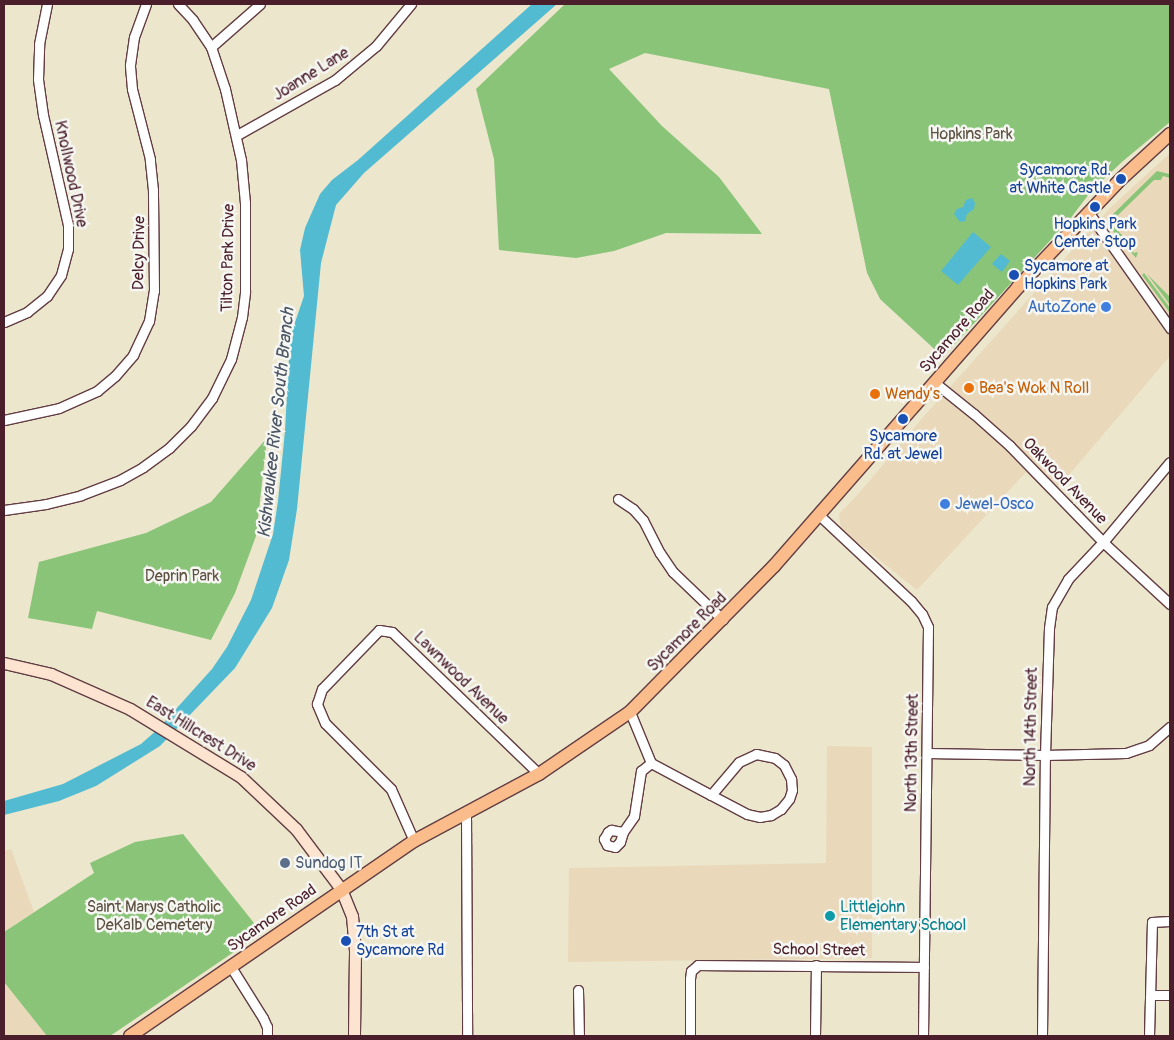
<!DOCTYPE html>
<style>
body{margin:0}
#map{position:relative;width:1174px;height:1040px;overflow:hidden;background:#ebe6cc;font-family:Pangolin,sans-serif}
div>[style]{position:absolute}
.built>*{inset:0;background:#e9d9ba}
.green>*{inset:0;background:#8ac478}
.water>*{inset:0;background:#53bbd1}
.roads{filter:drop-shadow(1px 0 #623d43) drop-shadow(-1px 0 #623d43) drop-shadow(0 1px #623d43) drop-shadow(0 -1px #623d43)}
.street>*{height:9px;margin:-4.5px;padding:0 4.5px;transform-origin:4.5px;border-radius:4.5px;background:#fff}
.secondary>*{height:11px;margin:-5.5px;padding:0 5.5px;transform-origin:5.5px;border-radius:5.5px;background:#fde4d0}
.primary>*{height:12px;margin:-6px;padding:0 6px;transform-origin:6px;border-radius:6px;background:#f9bc8a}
.dots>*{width:14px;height:14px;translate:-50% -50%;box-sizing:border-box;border:2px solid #f6f6f2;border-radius:50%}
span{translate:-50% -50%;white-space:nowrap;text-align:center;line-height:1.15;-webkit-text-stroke:5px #f6f6f2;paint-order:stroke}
.street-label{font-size:16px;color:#4a1f2b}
.park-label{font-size:16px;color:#5d5142}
.transit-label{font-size:16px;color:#164399}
.right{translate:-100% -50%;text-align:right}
.left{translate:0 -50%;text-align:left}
.shop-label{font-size:16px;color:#366cbe}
.food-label{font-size:16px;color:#c56008}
.service-label{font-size:16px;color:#4e5e75}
.culture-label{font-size:16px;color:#0d838f}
.water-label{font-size:18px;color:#4d5665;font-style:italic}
.frame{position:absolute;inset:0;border:5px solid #4a1f2b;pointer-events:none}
</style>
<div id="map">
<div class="built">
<i style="clip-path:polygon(1170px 153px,1170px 356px,1051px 496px,1026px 472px,917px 590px,841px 529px,839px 514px,860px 492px,925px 415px,1109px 209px)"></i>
<i style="clip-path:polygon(827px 746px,872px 747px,872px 958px,568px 962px,569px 868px,826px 863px)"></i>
<i style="clip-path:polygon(11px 849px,34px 912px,4px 932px,4px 851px)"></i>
<i style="clip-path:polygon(4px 982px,47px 1036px,4px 1036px)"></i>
</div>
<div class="green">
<i style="clip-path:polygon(565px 4px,1170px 4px,1170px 122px,1123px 161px,1092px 190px,1070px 219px,943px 357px,880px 299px,867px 273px,829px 89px,645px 53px,609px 69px,662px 126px,719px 177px,762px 234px,666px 233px,614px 251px,576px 258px,499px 250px,494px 159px,476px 89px)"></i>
<i style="clip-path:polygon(1157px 171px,1169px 174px,1170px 178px,1163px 176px,1161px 180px,1154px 180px,1114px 219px,1113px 226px,1122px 235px,1121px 239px,1134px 253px,1138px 252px,1136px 258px,1108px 225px,1108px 219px)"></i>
<i style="clip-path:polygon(1144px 273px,1170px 308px,1170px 313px,1142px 275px)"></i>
<i style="clip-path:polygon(1147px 274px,1170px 297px,1170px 305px)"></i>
<i style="clip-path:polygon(267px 438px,256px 536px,235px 593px,211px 640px,97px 611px,92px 629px,28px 618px,39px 562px,146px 533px,211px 502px)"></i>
<i style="clip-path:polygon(183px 834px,262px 933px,110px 1036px,47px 1036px,4px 982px,4px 932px,94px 873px,90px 863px,135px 842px)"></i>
</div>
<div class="water">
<i style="clip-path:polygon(532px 4px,557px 4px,364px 173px,336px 205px,321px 263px,297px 509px,289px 560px,272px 608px,235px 668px,160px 746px,96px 786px,59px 801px,4px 815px,4px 801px,63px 784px,141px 744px,158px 729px,212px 669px,227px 647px,251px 600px,273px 534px,278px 501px,285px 431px,290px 337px,304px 296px,300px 250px,305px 228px,320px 194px,332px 180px,358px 160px)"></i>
<i style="clip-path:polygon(972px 198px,975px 203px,974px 209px,967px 214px,965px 221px,960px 222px,954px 214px,957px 209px,963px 207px,966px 200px)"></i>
<i style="clip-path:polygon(973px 232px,991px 247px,958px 285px,941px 271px)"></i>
<i style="clip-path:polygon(1001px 254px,1010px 261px,1002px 272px,992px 264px)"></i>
</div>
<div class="roads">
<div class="street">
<i style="left:211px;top:47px;width:65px;rotate:-41.3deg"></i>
<i style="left:237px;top:135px;width:112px;rotate:-29.3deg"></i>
<i style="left:335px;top:80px;width:53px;rotate:-39.7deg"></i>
<i style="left:376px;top:46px;width:55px;rotate:-50.2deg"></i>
<i style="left:1089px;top:213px;width:141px;rotate:54.8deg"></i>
<i style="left:4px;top:322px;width:25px;rotate:-23deg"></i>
<i style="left:27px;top:312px;width:26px;rotate:-39deg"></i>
<i style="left:47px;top:296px;width:25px;rotate:-56deg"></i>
<i style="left:61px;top:275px;width:27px;rotate:-75deg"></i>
<i style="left:68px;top:249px;width:24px;rotate:-90deg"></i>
<i style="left:68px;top:225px;width:113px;rotate:-102.8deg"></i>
<i style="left:43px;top:115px;width:36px;rotate:-98deg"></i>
<i style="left:38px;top:79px;width:35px;rotate:-88deg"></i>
<i style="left:39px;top:44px;width:41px;rotate:-78.7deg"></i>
<i style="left:934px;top:382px;width:51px;rotate:38.7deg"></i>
<i style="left:974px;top:414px;width:48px;rotate:41.6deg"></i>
<i style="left:1010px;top:446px;width:134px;rotate:45.9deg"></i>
<i style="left:1103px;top:542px;width:91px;rotate:42.8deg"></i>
<i style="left:4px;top:420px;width:56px;rotate:-12.3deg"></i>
<i style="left:59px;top:408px;width:42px;rotate:-24.1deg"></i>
<i style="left:97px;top:391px;width:23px;rotate:-40deg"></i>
<i style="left:115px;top:376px;width:28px;rotate:-49deg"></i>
<i style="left:133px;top:355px;width:38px;rotate:-65deg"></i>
<i style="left:149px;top:321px;width:30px;rotate:-81deg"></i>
<i style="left:154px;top:291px;width:101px;rotate:-90.6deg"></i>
<i style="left:153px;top:190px;width:31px;rotate:-96deg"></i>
<i style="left:150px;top:159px;width:72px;rotate:-104.4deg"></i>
<i style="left:132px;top:89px;width:24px;rotate:-95deg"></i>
<i style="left:130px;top:65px;width:28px;rotate:-82deg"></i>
<i style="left:134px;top:37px;width:35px;rotate:-70deg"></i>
<i style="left:618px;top:499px;width:18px;rotate:34deg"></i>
<i style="left:633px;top:509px;width:15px;rotate:48deg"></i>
<i style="left:643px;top:520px;width:37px;rotate:63deg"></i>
<i style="left:660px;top:553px;width:23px;rotate:56deg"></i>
<i style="left:673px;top:572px;width:69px;rotate:43.8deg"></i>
<i style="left:4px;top:510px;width:42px;rotate:-8.1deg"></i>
<i style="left:46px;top:504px;width:36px;rotate:-14deg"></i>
<i style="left:81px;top:495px;width:42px;rotate:-21deg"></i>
<i style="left:120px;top:480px;width:26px;rotate:-29deg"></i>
<i style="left:143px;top:467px;width:32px;rotate:-36deg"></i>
<i style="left:169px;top:448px;width:31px;rotate:-45deg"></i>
<i style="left:191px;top:426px;width:35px;rotate:-53deg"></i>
<i style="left:212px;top:398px;width:43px;rotate:-64deg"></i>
<i style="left:231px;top:359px;width:43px;rotate:-75.3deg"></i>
<i style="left:242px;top:317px;width:26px;rotate:-83deg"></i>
<i style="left:245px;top:291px;width:88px;rotate:-90deg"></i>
<i style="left:245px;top:203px;width:43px;rotate:-95.3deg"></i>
<i style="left:241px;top:160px;width:73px;rotate:-102.7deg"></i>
<i style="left:225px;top:89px;width:44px;rotate:-108.4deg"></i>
<i style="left:211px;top:47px;width:32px;rotate:-124deg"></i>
<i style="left:193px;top:20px;width:22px;rotate:-133deg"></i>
<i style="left:819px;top:515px;width:126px;rotate:43.1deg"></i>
<i style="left:911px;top:601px;width:17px;rotate:50deg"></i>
<i style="left:922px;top:614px;width:14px;rotate:65deg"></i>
<i style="left:928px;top:627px;width:409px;rotate:90.7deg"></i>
<i style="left:630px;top:712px;width:55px;rotate:67.6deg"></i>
<i style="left:927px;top:753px;width:118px;rotate:1deg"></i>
<i style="left:1045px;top:755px;width:81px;rotate:-1.4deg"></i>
<i style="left:1126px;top:753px;width:24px;rotate:-19deg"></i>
<i style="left:1149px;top:745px;width:28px;rotate:-41deg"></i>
<i style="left:756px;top:754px;width:19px;rotate:12deg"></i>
<i style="left:775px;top:758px;width:11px;rotate:38deg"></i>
<i style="left:784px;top:765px;width:16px;rotate:63deg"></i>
<i style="left:791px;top:779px;width:11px;rotate:85deg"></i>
<i style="left:792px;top:790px;width:9px;rotate:108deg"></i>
<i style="left:789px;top:799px;width:13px;rotate:129deg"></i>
<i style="left:781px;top:809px;width:12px;rotate:149deg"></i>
<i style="left:771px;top:815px;width:11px;rotate:170deg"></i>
<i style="left:760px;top:817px;width:13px;rotate:-167deg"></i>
<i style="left:747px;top:814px;width:41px;rotate:-152.2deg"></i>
<i style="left:711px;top:795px;width:43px;rotate:-49.7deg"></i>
<i style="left:739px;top:762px;width:19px;rotate:-25deg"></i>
<i style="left:651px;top:763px;width:68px;rotate:28.1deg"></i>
<i style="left:466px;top:813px;width:223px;rotate:89.7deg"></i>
<i style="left:611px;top:830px;width:12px;rotate:9deg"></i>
<i style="left:623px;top:832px;width:10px;rotate:107deg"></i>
<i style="left:620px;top:842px;width:7px;rotate:135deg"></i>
<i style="left:615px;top:847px;width:8px;rotate:-166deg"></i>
<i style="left:607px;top:845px;width:7px;rotate:-117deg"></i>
<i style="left:604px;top:839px;width:8px;rotate:-60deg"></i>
<i style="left:608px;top:832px;width:4px;rotate:-34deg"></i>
<i style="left:623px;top:832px;width:19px;rotate:-55deg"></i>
<i style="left:634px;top:816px;width:46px;rotate:-81.2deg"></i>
<i style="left:641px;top:771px;width:13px;rotate:-39deg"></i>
<i style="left:414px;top:841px;width:57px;rotate:-113.9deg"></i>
<i style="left:391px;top:789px;width:93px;rotate:-135deg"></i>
<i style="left:325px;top:723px;width:21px;rotate:-113deg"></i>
<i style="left:317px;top:704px;width:16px;rotate:-72deg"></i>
<i style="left:322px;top:689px;width:82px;rotate:-46deg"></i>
<i style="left:379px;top:630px;width:13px;rotate:9deg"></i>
<i style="left:392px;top:632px;width:204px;rotate:44deg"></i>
<i style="left:231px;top:967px;width:60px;rotate:57.9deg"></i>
<i style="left:263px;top:1018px;width:10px;rotate:66deg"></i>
<i style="left:267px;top:1027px;width:9px;rotate:90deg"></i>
<i style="left:578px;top:990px;width:46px;rotate:88.8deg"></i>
<i style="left:1151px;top:995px;width:19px"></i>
<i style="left:690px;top:1036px;width:57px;rotate:-90deg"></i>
<i style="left:690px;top:979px;width:8px;rotate:-83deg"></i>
<i style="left:691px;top:971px;width:9px;rotate:-41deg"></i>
<i style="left:698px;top:965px;width:226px;rotate:0.5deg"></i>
<i style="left:815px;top:1036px;width:71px;rotate:-89.2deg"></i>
<i style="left:1042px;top:1036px;width:281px;rotate:-89.4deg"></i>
<i style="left:1045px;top:755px;width:127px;rotate:-88.2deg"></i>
<i style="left:1049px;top:628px;width:21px;rotate:-82deg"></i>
<i style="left:1052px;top:607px;width:32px;rotate:-60deg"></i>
<i style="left:1068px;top:579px;width:51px;rotate:-46.6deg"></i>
<i style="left:1103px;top:542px;width:104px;rotate:-50.1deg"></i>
<i style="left:1149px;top:1036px;width:114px;rotate:-88.5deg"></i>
<i style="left:1152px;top:922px;width:18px;rotate:-3deg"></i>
</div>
<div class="secondary">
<i style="left:4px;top:663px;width:48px;rotate:13.2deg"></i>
<i style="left:51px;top:674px;width:86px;rotate:23.9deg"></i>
<i style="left:130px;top:709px;width:130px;rotate:31.5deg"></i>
<i style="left:241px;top:777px;width:76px;rotate:43.4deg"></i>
<i style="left:296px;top:829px;width:75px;rotate:53.1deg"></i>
<i style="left:341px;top:889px;width:29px;rotate:68deg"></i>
<i style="left:352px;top:916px;width:36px;rotate:85deg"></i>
<i style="left:355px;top:952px;width:84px;rotate:90.7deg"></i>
</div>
<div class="primary">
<i style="left:130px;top:1036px;width:345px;rotate:-34.5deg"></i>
<i style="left:414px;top:841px;width:142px;rotate:-28.2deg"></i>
<i style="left:539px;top:774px;width:110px;rotate:-34.3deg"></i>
<i style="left:630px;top:712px;width:205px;rotate:-45.4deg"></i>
<i style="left:774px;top:566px;width:371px;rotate:-48.8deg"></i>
<i style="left:1018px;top:287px;width:149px;rotate:-46.4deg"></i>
<i style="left:1121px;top:179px;width:67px;rotate:-42.6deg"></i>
</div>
</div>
<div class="dots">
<i style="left:1121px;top:179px;background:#1a4fb4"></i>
<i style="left:1095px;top:207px;background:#1a4fb4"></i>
<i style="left:1014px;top:275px;background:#1a4fb4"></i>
<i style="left:1106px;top:307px;background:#3f7fe0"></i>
<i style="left:969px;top:388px;background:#e8710a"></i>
<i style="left:875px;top:394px;background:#e8710a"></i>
<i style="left:903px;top:419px;background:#1a4fb4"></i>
<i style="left:945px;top:504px;background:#3f7fe0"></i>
<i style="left:285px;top:863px;background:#5c6f8a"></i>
<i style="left:830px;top:916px;background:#0f9aa8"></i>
<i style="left:346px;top:941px;background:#1a4fb4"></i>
</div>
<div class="street-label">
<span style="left:311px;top:74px;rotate:-32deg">Joanne Lane</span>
<span style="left:71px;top:174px;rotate:78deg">Knollwood Drive</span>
<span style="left:139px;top:253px;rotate:-89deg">Delcy Drive</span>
<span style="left:228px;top:258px;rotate:-89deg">Tilton Park Drive</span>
<span style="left:957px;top:331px;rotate:-49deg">Sycamore Road</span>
<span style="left:1065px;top:481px;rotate:46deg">Oakwood Avenue</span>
<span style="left:687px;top:632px;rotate:-45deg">Sycamore Road</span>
<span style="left:461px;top:678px;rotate:44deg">Lawnwood Avenue</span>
<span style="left:1031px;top:727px;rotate:-89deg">North 14th Street</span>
<span style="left:201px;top:734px;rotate:32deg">East Hillcrest Drive</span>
<span style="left:912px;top:753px;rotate:-89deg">North 13th Street</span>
<span style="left:272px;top:918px;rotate:-35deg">Sycamore Road</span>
<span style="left:819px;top:950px;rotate:1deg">School Street</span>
</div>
<div class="park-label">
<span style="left:971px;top:134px">Hopkins Park</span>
<span style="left:182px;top:576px">Deprin Park</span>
<span style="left:154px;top:916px">Saint Marys Catholic<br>DeKalb Cemetery</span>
</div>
<div class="transit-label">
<span class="right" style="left:1111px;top:179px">Sycamore Rd.<br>at White Castle</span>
<span style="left:1095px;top:233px">Hopkins Park<br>Center Stop</span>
<span class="left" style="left:1024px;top:275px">Sycamore at<br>Hopkins Park</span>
<span style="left:903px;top:445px">Sycamore<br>Rd. at Jewel</span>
<span class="left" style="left:356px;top:941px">7th St at<br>Sycamore Rd</span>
</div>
<div class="shop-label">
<span class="right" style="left:1096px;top:307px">AutoZone</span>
<span class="left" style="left:955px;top:504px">Jewel-Osco</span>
</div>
<div class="food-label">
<span class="left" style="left:979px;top:388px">Bea's Wok N Roll</span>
<span class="left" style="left:885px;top:394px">Wendy's</span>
</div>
<div class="service-label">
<span class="left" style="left:295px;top:863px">Sundog IT</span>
</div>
<div class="culture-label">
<span class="left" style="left:840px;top:916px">Littlejohn<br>Elementary School</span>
</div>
<div class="water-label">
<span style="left:277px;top:423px;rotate:-84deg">Kishwaukee River South Branch</span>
</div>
<div class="frame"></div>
</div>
